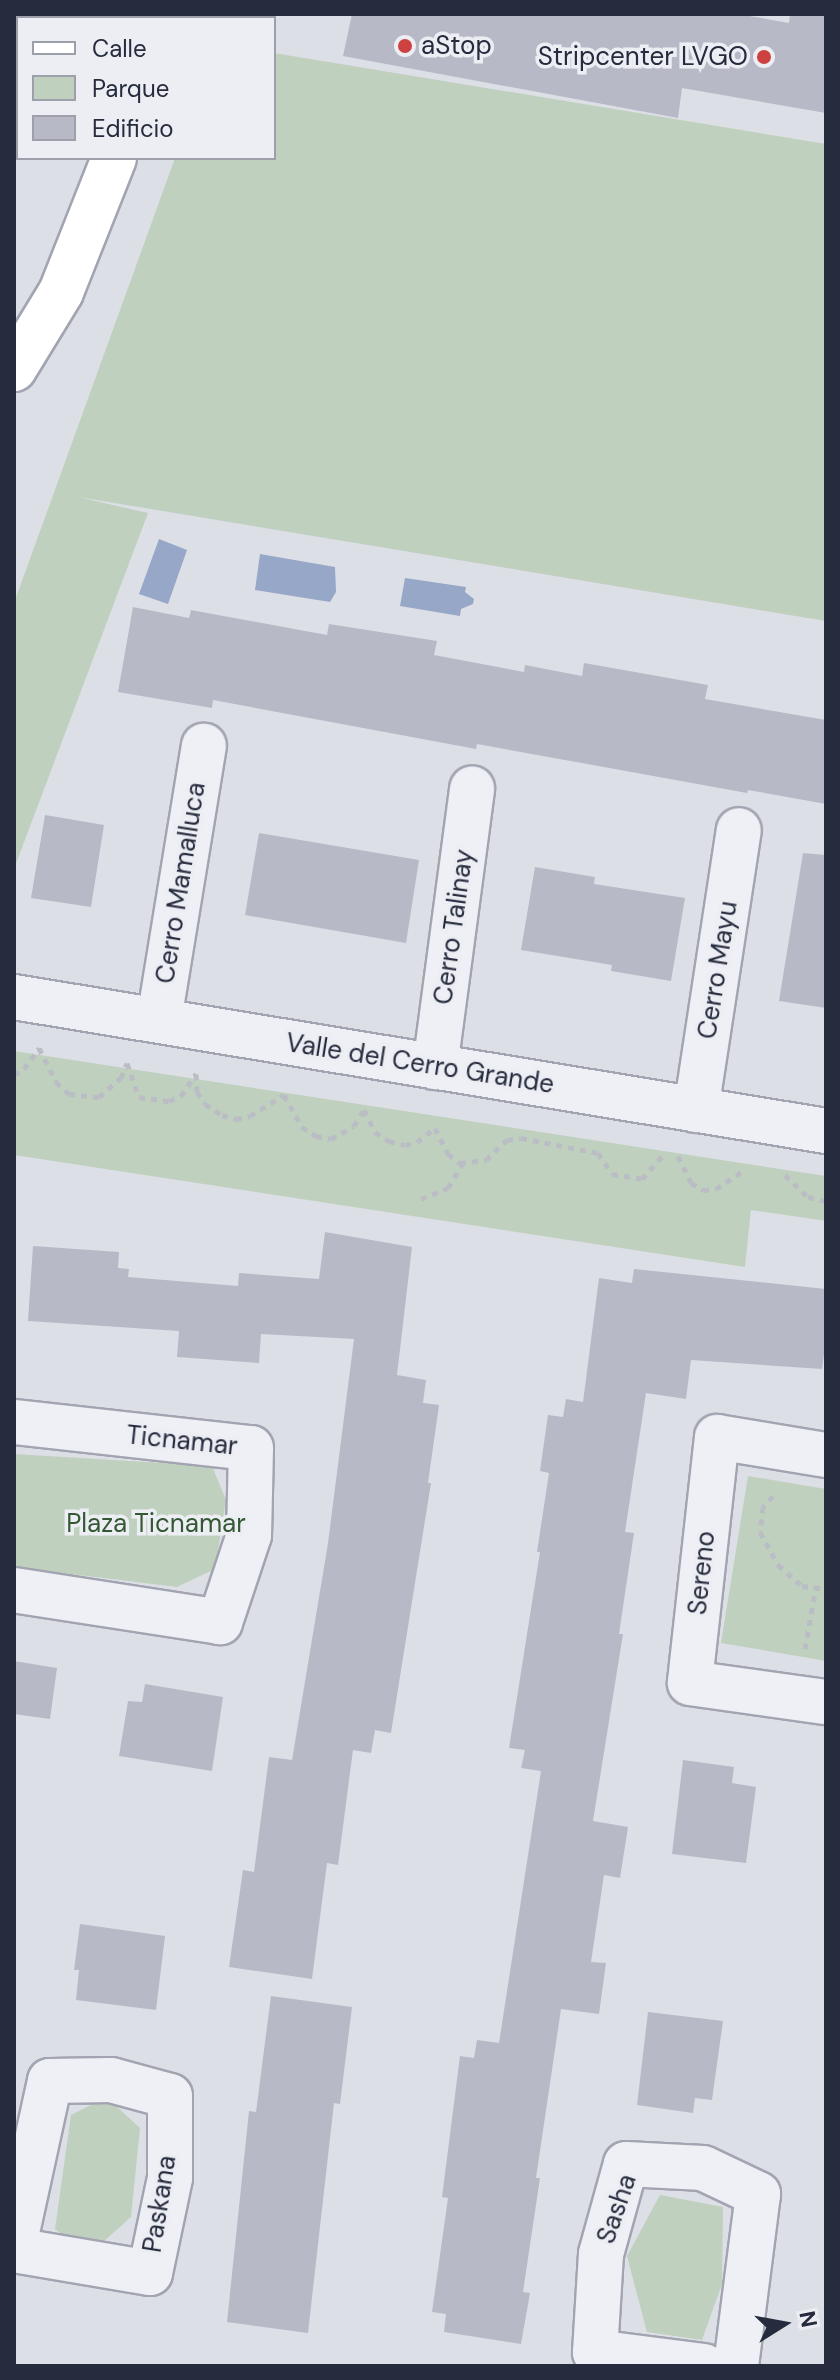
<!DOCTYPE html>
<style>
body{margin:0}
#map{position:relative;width:840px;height:2380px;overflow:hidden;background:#dddfe7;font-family:"DM Sans",sans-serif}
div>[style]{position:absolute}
.green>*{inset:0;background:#c0d0be}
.water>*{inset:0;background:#97a7c7}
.building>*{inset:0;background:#b7bac6}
.path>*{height:5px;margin-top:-2.5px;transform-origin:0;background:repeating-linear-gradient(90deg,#bbbdc5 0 6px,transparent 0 12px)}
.roads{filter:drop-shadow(2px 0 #a2a5b1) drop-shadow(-2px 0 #a2a5b1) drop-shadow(0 2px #a2a5b1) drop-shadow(0 -2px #a2a5b1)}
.minor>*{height:44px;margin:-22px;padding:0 22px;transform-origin:22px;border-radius:22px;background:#eff0f5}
.major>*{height:44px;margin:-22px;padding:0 22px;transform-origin:22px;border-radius:22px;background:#fff}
.dots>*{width:22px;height:22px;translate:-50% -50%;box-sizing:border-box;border:4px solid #eceef4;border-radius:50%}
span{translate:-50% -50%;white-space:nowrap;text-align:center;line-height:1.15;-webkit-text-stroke:7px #eceef4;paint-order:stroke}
.poi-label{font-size:26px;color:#262b3d}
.left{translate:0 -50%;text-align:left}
.right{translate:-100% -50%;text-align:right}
.street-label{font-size:26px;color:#262b3d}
.park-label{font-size:26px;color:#355834}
.frame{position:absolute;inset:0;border:16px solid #262b3d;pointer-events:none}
.legend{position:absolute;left:16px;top:16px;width:260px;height:144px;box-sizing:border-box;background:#eceef4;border:2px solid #9da0ab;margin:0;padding:10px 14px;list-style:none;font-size:24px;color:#262b3d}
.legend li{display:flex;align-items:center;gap:16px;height:40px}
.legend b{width:40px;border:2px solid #9da0ab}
.north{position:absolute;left:744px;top:2284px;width:80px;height:80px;-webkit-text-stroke:6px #eceef4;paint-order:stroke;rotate:79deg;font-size:22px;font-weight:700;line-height:32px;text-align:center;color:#262b3d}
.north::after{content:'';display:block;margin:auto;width:28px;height:36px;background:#262b3d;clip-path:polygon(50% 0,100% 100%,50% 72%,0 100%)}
</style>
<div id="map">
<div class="green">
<i style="clip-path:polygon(274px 53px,826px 144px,826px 621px,78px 497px,148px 513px,14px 869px,14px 603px,175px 158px,274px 158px)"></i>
<i style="clip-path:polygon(14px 1051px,826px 1176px,826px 1221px,751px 1210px,745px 1267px,14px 1155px)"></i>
<i style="clip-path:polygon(14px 1454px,212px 1466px,226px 1500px,215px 1569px,177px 1587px,14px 1567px)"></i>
<i style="clip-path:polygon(748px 1476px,826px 1489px,826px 1661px,721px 1643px)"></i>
<i style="clip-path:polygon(95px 2103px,115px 2105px,140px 2128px,131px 2217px,103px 2242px,74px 2244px,55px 2229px,71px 2115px)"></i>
<i style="clip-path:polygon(660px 2195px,723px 2207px,722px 2284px,702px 2340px,647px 2332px,627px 2256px)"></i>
</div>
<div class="water">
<i style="clip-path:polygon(159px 539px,187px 550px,168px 604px,139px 594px)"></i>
<i style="clip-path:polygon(260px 554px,335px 567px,336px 592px,330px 602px,255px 590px)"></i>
<i style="clip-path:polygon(405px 578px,466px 587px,465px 592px,474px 599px,473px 604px,461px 609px,460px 616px,400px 606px)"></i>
</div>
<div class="building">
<i style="clip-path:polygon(352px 14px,738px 14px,789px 23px,790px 14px,826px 14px,826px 113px,682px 88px,678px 118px,343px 56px)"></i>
<i style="clip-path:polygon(133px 607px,189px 618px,191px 610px,327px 635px,329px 624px,437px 641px,434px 655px,524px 672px,525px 665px,582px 676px,584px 663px,708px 685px,705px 699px,826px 720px,826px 804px,748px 790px,747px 793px,477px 744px,476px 749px,213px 700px,212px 708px,118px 692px)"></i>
<i style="clip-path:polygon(45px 815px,104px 825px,91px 907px,31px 898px)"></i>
<i style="clip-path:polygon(259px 833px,419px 860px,406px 943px,245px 915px)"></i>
<i style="clip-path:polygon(803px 853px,826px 855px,826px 1008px,779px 1001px)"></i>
<i style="clip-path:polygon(535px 867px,595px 877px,594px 884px,685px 898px,671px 981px,611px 971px,612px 965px,521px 950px)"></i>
<i style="clip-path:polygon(325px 1232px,412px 1247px,397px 1375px,426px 1380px,423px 1403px,439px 1405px,428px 1483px,431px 1483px,391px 1733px,375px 1730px,371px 1753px,353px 1750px,338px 1865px,327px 1863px,312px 1979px,229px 1967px,243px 1870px,254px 1872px,269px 1757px,292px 1760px,328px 1543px,354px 1339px,261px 1334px,259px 1363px,177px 1357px,179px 1331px,28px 1321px,33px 1246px,119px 1252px,118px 1268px,129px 1269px,128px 1277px,238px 1286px,239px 1273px,319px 1279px)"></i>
<i style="clip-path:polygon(634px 1269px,826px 1289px,826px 1340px,822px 1369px,691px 1360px,686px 1399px,646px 1393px,625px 1532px,634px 1533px,619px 1634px,623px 1634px,593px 1821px,628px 1827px,620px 1878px,604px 1875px,591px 1962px,606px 1963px,599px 2014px,561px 2009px,536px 2178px,540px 2178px,523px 2292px,530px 2293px,521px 2344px,444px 2332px,446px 2314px,432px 2312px,448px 2198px,442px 2197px,460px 2056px,474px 2058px,477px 2040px,499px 2043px,541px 1771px,521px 1768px,525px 1750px,509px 1748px,540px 1552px,537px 1552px,549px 1473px,540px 1471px,548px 1415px,563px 1417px,566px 1399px,583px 1402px,599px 1278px,632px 1283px)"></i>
<i style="clip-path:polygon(14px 1661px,57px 1668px,50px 1719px,14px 1714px)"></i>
<i style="clip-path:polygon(145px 1684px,223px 1697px,212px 1771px,119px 1756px,128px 1701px,142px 1702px)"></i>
<i style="clip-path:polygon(683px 1760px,734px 1767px,732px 1783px,756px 1787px,746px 1863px,672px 1854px)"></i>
<i style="clip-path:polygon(80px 1924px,165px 1936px,156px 2010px,76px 2000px,79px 1970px,74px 1970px)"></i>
<i style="clip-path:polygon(271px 1996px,352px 2007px,340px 2104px,334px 2103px,308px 2333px,227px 2322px,249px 2111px,256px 2112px)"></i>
<i style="clip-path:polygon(648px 2012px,723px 2021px,712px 2100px,695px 2098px,693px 2113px,637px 2105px)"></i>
</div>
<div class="path">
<i style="left:14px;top:1075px;width:12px;rotate:-31deg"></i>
<i style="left:24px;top:1069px;width:26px;rotate:-54deg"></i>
<i style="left:39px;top:1048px;width:38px;rotate:63deg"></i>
<i style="left:56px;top:1082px;width:18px;rotate:43deg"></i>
<i style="left:69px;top:1094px;width:30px;rotate:6deg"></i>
<i style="left:99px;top:1097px;width:29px;rotate:-41deg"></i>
<i style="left:121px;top:1078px;width:16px;rotate:-68deg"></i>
<i style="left:127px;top:1063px;width:36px;rotate:71deg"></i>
<i style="left:139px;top:1097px;width:30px;rotate:8deg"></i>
<i style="left:169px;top:1101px;width:13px;rotate:-23deg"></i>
<i style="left:181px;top:1096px;width:27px;rotate:-56deg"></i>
<i style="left:196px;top:1074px;width:18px;rotate:87deg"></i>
<i style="left:197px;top:1092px;width:14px;rotate:56deg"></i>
<i style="left:205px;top:1104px;width:20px;rotate:33deg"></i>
<i style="left:222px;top:1115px;width:15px;rotate:16deg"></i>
<i style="left:236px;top:1119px;width:14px;rotate:-12deg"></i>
<i style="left:250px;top:1116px;width:40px;rotate:-32deg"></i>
<i style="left:284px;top:1095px;width:37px;rotate:61deg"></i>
<i style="left:302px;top:1127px;width:17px;rotate:33deg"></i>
<i style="left:316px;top:1136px;width:15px;rotate:11deg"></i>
<i style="left:331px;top:1139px;width:26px;rotate:-29deg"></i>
<i style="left:354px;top:1126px;width:19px;rotate:-58deg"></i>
<i style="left:364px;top:1110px;width:25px;rotate:63deg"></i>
<i style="left:375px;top:1132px;width:17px;rotate:33deg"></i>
<i style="left:389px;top:1141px;width:16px;rotate:14deg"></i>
<i style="left:405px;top:1145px;width:12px;rotate:-14deg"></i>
<i style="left:417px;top:1142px;width:23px;rotate:-38deg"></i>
<i style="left:435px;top:1128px;width:29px;rotate:63deg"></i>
<i style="left:448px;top:1154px;width:15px;rotate:37deg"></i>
<i style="left:460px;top:1163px;width:26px;rotate:-7deg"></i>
<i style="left:486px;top:1160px;width:29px;rotate:-44deg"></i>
<i style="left:507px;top:1140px;width:14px;rotate:-8deg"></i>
<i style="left:521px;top:1138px;width:78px;rotate:11deg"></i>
<i style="left:598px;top:1153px;width:25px;rotate:56deg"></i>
<i style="left:612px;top:1174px;width:30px;rotate:9deg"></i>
<i style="left:642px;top:1179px;width:32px;rotate:-49deg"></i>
<i style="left:678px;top:1156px;width:30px;rotate:64deg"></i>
<i style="left:691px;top:1183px;width:14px;rotate:30deg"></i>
<i style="left:703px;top:1190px;width:13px;rotate:-4deg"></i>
<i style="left:716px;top:1189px;width:36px;rotate:-34deg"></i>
<i style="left:785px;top:1175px;width:32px;rotate:44deg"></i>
<i style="left:808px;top:1197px;width:18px;rotate:13deg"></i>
<i style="left:421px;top:1199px;width:29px;rotate:-22deg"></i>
<i style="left:448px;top:1188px;width:29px;rotate:-59deg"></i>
<i style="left:773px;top:1496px;width:15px;rotate:132deg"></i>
<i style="left:763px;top:1507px;width:25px;rotate:97deg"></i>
<i style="left:760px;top:1532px;width:38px;rotate:61deg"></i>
<i style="left:778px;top:1565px;width:32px;rotate:41deg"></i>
<i style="left:802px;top:1586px;width:24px;rotate:7deg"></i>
<i style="left:805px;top:1649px;width:63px;rotate:-79.9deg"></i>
</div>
<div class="roads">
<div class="minor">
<i style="left:14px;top:997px;width:823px;rotate:9.37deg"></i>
<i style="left:159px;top:1020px;width:278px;rotate:-80.7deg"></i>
<i style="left:435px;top:1067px;width:281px;rotate:-82.4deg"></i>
<i style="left:696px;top:1110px;width:283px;rotate:-81.3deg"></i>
<i style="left:14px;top:1422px;width:238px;rotate:6.3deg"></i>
<i style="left:251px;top:1448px;width:87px;rotate:91.3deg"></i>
<i style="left:249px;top:1535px;width:92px;rotate:108.4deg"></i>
<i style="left:220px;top:1622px;width:208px;rotate:-171.2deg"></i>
<i style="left:826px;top:1455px;width:110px;rotate:-170.6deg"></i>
<i style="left:717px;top:1437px;width:247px;rotate:96.3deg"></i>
<i style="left:690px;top:1683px;width:137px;rotate:8deg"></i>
<i style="left:14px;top:2246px;width:169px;rotate:-77.7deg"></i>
<i style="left:50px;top:2081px;width:61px;rotate:-0.9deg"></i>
<i style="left:111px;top:2080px;width:61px;rotate:15.2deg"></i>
<i style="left:170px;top:2096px;width:82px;rotate:90deg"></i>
<i style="left:170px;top:2178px;width:97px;rotate:101.9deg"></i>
<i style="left:150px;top:2273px;width:138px;rotate:-170.4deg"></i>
<i style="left:704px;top:2366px;width:110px;rotate:-172.7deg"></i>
<i style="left:595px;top:2352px;width:98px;rotate:-86.5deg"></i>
<i style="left:601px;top:2254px;width:93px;rotate:-74.5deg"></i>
<i style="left:626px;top:2164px;width:77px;rotate:3deg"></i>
<i style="left:703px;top:2168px;width:61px;rotate:25.3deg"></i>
<i style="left:758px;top:2194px;width:173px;rotate:97.3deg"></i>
</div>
<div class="major">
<i style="left:170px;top:18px;width:4px;rotate:-76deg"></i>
<i style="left:14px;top:369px;width:90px;rotate:-58.6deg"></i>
<i style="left:61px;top:292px;width:144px;rotate:-68.4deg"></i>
</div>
</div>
<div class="dots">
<i style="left:405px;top:46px;background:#cd4140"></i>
<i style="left:764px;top:57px;background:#cd4140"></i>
</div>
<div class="poi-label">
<span class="left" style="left:421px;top:46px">aStop</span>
<span class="right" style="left:748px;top:57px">Stripcenter LVGO</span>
</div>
<div class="street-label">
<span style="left:181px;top:883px;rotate:-81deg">Cerro Mamalluca</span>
<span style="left:454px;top:927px;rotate:-82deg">Cerro Talinay</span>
<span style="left:718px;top:970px;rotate:-81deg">Cerro Mayu</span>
<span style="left:420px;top:1064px;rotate:9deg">Valle del Cerro Grande</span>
<span style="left:182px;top:1441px;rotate:6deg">Ticnamar</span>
<span style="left:702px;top:1573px;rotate:-84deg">Sereno</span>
<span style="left:160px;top:2204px;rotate:-81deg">Paskana</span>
<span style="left:617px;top:2209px;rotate:-71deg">Sasha</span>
</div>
<div class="park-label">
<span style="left:156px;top:1524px">Plaza Ticnamar</span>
</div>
<div class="frame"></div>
<ul class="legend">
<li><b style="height:10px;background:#fff"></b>Calle</li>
<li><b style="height:22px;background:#c0d0be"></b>Parque</li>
<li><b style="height:22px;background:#b7bac6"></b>Edificio</li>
</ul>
<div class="north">N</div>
</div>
